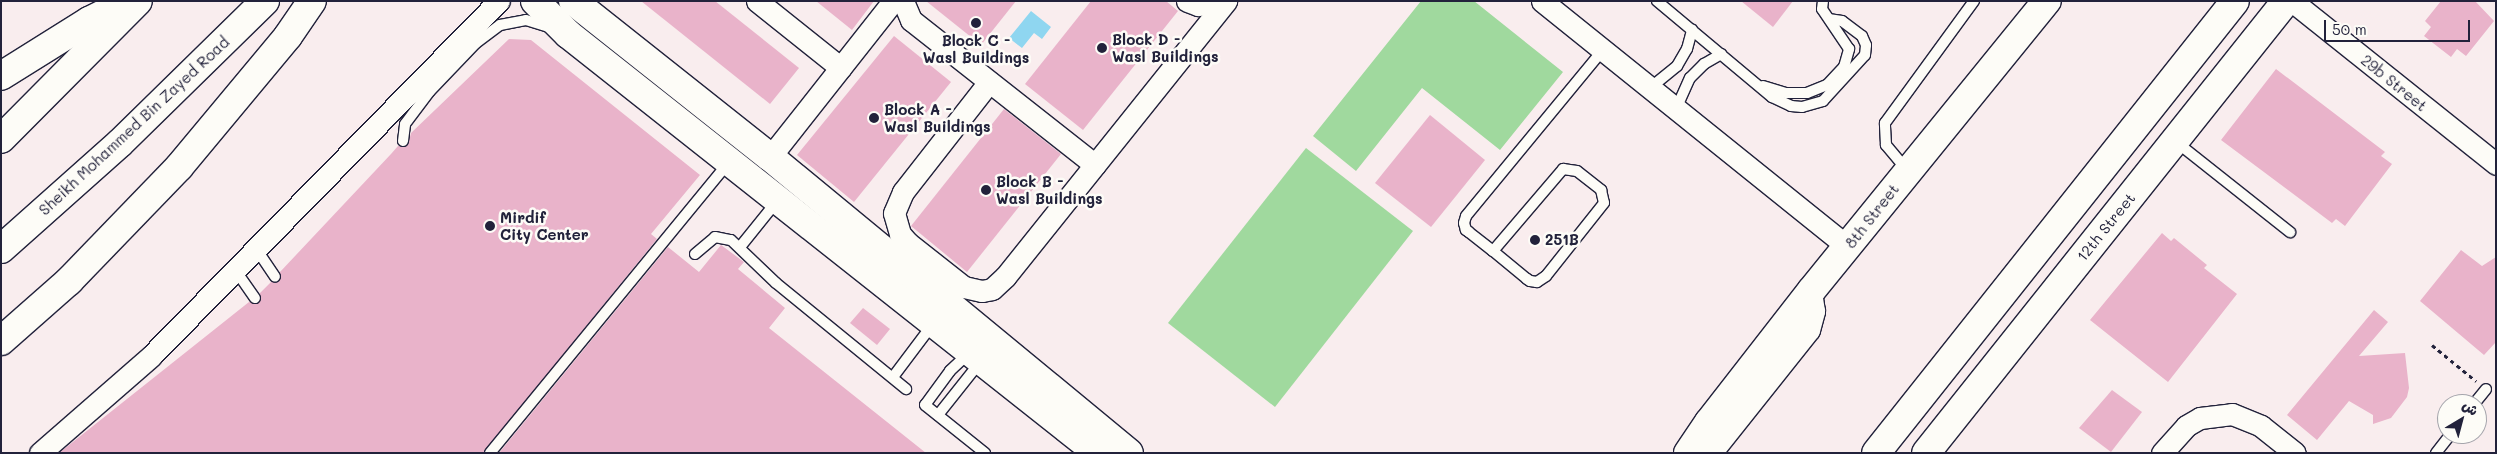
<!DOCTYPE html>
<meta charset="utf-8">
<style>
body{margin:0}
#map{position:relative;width:2497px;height:454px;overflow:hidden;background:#f9edee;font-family:Mali,"Playpen Sans Arabic",sans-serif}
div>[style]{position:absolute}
.green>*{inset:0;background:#a0d99e}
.water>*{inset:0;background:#8fd6f0}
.building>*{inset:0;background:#e9b3ca}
.path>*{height:3px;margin-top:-1.5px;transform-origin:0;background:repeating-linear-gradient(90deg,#22223b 0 4px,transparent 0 8px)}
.roads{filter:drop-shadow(1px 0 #22223b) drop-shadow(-1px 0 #22223b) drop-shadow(0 1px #22223b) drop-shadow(0 -1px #22223b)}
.lane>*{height:10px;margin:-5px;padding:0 5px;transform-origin:5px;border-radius:5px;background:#fdfcf7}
.street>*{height:21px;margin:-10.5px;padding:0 10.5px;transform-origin:10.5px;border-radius:10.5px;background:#fdfcf7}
.secondary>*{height:28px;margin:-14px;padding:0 14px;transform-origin:14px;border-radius:14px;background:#fdfcf7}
.highway>*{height:28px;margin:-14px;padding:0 14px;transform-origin:14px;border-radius:14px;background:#fdfcf7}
.dots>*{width:14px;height:14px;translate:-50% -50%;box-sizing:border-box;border:2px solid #fdfcf7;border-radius:50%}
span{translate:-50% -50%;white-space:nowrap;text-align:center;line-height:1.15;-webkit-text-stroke:5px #fdfcf7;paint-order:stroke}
.poi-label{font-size:15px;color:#22223b;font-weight:700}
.left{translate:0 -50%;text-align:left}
.street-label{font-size:15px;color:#22223b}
.frame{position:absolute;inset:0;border:2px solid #22223b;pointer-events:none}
.north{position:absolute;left:2437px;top:394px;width:50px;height:50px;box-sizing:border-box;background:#fdfcf7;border:1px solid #a5a5ac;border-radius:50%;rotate:37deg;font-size:14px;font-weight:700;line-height:20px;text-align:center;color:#22223b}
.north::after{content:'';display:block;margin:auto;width:18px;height:22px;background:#22223b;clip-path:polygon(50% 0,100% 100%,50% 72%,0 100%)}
.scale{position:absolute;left:2324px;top:20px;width:146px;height:22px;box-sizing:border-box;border:2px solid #22223b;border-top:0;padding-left:6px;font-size:15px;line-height:18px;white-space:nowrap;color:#22223b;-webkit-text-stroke:4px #fdfcf7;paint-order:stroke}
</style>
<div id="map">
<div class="green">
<i style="clip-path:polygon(1421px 1px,1474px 1px,1563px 72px,1500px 150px,1422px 88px,1356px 171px,1313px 136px)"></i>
<i style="clip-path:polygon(1306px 148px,1413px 231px,1275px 407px,1168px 323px)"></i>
</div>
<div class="water">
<i style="clip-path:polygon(1031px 11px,1051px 27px,1042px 39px,1034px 33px,1022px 48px,1009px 38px)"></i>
</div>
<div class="building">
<i style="clip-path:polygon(641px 1px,715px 1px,799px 68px,770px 104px)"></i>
<i style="clip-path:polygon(816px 1px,874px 1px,852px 30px)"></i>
<i style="clip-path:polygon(926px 1px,1016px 1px,981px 45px)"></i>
<i style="clip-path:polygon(1091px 1px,1166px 1px,1178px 11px,1083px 130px,1025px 84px)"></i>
<i style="clip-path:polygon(1741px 1px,1793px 1px,1773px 27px)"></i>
<i style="clip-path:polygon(2441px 1px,2475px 1px,2494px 21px,2466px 56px,2457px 49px,2451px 57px,2424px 36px,2431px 27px,2425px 21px)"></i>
<i style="clip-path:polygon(894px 36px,951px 82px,854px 202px,797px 155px)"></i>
<i style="clip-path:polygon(509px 39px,531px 40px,700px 175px,651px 234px,657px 239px,483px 453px,59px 453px,249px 302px,259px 303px,260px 293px,271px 282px,279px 282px,280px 272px,391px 154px,398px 146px,408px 145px,411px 133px)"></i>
<i style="clip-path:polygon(2276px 69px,2385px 152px,2381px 156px,2392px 164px,2345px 226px,2336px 219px,2332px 223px,2221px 140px)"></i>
<i style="clip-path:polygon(1004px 109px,1061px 154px,967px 272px,911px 226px)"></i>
<i style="clip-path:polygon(1430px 115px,1485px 160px,1431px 227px,1375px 183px)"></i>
<i style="clip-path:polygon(2162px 233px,2171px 241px,2174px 238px,2207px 265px,2204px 268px,2237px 294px,2168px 382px,2090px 320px)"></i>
<i style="clip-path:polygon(721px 245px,744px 262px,738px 269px,785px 308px,769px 328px,926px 453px,499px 453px,668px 247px,699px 272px)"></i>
<i style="clip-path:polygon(2461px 250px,2482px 266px,2496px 257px,2496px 342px,2484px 355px,2420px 301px)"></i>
<i style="clip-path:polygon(863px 308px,890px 329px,877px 345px,850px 323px)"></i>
<i style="clip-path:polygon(2374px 310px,2388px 322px,2359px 356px,2405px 353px,2409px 388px,2407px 397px,2391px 418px,2373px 424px,2373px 415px,2349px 401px,2317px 440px,2287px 415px)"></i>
<i style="clip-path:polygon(2112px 390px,2142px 412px,2111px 452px,2079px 428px)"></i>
</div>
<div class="path">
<i style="left:2432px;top:345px;width:57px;rotate:39.3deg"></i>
</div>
<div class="roads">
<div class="lane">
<i style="left:1657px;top:1px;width:150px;rotate:39.9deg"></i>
<i style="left:1772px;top:97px;width:21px;rotate:25deg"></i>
<i style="left:1791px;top:106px;width:11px;rotate:5deg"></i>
<i style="left:1802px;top:107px;width:22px;rotate:-16deg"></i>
<i style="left:1823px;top:101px;width:62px;rotate:-47.6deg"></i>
<i style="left:1865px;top:55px;width:10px;rotate:-84deg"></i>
<i style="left:1866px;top:45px;width:10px;rotate:-114deg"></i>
<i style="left:1862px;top:36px;width:25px;rotate:-143deg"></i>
<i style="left:1842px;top:21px;width:12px;rotate:-171deg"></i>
<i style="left:1763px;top:86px;width:24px;rotate:17deg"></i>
<i style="left:1786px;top:93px;width:21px"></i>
<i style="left:1807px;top:93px;width:22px;rotate:-22deg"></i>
<i style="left:1827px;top:85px;width:25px;rotate:-47deg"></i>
<i style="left:1844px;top:67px;width:19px;rotate:-74deg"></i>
<i style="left:1849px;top:49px;width:48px;rotate:-124deg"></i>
<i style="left:1822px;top:9px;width:8px;rotate:-83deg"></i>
<i style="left:1650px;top:88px;width:35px;rotate:-39deg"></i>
<i style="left:1677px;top:66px;width:20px;rotate:-60deg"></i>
<i style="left:1687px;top:49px;width:20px;rotate:-75deg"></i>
<i style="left:1676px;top:109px;width:34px;rotate:-66deg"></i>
<i style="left:1690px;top:78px;width:20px;rotate:-45deg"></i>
<i style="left:1704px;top:64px;width:20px;rotate:-30deg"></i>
<i style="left:403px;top:141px;width:17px;rotate:-83deg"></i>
<i style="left:405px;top:124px;width:41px;rotate:-52.9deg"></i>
<i style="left:430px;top:91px;width:66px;rotate:-46.2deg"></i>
<i style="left:476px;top:43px;width:30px;rotate:-37deg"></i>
<i style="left:500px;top:25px;width:26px;rotate:-11deg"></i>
<i style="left:526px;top:20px;width:27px;rotate:17deg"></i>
<i style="left:2175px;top:141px;width:147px;rotate:38.4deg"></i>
<i style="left:1907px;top:170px;width:33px;rotate:-130deg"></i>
<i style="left:1886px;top:145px;width:22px;rotate:-93deg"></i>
<i style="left:1885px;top:123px;width:151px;rotate:-53.9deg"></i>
<i style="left:740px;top:247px;width:59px;rotate:-51.2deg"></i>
<i style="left:257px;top:250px;width:32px;rotate:56deg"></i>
<i style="left:1493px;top:251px;width:108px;rotate:-49.5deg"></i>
<i style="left:1563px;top:169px;width:14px;rotate:8deg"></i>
<i style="left:1577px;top:171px;width:31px;rotate:38deg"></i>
<i style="left:1601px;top:190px;width:13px;rotate:77deg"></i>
<i style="left:1604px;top:203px;width:93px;rotate:128.5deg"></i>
<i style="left:1546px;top:276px;width:11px;rotate:146deg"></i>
<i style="left:1537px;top:282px;width:7px;rotate:-172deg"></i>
<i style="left:1530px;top:281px;width:4px;rotate:-146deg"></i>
<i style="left:1527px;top:279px;width:44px;rotate:-140.5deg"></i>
<i style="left:1493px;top:251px;width:31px;rotate:-142deg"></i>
<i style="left:1469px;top:232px;width:4px;rotate:-146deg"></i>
<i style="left:1466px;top:230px;width:7px;rotate:-106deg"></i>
<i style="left:1464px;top:223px;width:7px;rotate:-74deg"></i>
<i style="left:1466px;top:216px;width:215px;rotate:-50.5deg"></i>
<i style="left:695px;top:254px;width:26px;rotate:-40deg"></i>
<i style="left:715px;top:237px;width:16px;rotate:11deg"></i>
<i style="left:731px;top:240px;width:62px;rotate:43.7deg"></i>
<i style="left:776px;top:283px;width:168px;rotate:39.2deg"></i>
<i style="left:236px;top:271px;width:33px;rotate:55deg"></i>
<i style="left:969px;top:353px;width:26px;rotate:137deg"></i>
<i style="left:950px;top:371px;width:42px;rotate:126.3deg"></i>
<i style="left:925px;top:405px;width:77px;rotate:38.7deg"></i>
<i style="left:893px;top:377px;width:66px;rotate:-53deg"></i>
<i style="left:2474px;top:404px;width:19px;rotate:-51deg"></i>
<i style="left:938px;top:415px;width:69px;rotate:-51.5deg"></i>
<i style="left:490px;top:453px;width:377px;rotate:-50.6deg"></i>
<i style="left:2436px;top:453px;width:24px;rotate:-52deg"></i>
</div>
<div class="street">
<i style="left:757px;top:1px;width:107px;rotate:38.6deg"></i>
<i style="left:903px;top:1px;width:21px;rotate:67deg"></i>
<i style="left:911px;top:20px;width:234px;rotate:38.2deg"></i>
<i style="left:1187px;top:1px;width:12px;rotate:20deg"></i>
<i style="left:1198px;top:5px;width:26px;rotate:-9deg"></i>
<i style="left:1542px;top:1px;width:393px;rotate:38.8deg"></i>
<i style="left:2292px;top:1px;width:261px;rotate:38.6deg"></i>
<i style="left:989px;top:82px;width:140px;rotate:128deg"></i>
<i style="left:903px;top:192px;width:23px;rotate:113deg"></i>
<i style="left:894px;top:213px;width:22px;rotate:74deg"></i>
<i style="left:900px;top:234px;width:12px;rotate:48deg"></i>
<i style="left:908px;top:243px;width:71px;rotate:38.2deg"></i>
<i style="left:964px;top:287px;width:18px;rotate:13deg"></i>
<i style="left:982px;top:291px;width:10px;rotate:-11deg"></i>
<i style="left:992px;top:289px;width:18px;rotate:-43deg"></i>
<i style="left:1005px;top:277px;width:354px;rotate:-51.3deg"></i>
<i style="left:770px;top:157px;width:199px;rotate:-51.7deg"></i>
<i style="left:40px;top:453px;width:147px;rotate:-41.1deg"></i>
<i style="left:151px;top:356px;width:497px;rotate:-45.6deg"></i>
<i style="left:1711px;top:453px;width:157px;rotate:-51.5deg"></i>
<i style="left:1809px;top:330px;width:20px;rotate:-75deg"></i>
<i style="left:1814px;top:311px;width:20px;rotate:-99deg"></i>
<i style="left:2162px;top:453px;width:36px;rotate:-48deg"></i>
<i style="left:2186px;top:426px;width:16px;rotate:-30deg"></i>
<i style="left:2200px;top:418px;width:32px;rotate:-7deg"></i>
<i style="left:2232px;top:414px;width:31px;rotate:22deg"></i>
<i style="left:2261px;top:426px;width:43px;rotate:38.5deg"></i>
</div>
<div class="secondary">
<i style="left:535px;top:1px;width:47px;rotate:45deg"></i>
<i style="left:568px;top:34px;width:676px;rotate:38.33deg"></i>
<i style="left:573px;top:1px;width:251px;rotate:38.4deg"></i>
<i style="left:770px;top:157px;width:465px;rotate:39.5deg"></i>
<i style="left:1688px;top:453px;width:37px;rotate:-56deg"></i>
<i style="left:1709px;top:422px;width:166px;rotate:-52.1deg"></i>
<i style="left:1811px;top:291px;width:374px;rotate:-50.9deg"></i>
<i style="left:1876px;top:453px;width:577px;rotate:-51.54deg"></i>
<i style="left:1926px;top:453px;width:578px;rotate:-51.46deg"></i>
</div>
<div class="highway">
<i style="left:1px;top:76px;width:104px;rotate:-32deg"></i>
<i style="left:89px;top:21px;width:42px;rotate:-26.6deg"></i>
<i style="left:1px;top:139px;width:194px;rotate:-45.2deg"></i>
<i style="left:1px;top:249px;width:159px;rotate:-41.7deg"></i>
<i style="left:120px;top:143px;width:203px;rotate:-44.4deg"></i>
<i style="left:1px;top:341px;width:91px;rotate:-41.4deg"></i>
<i style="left:69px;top:281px;width:158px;rotate:-46deg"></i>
<i style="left:179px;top:167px;width:170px;rotate:-50.2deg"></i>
<i style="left:288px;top:36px;width:42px;rotate:-55.6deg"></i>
</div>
</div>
<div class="dots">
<i style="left:976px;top:23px;background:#22223b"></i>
<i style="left:1102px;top:48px;background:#22223b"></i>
<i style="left:874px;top:118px;background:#22223b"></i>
<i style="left:986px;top:190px;background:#22223b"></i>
<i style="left:490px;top:226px;background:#22223b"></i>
<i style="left:1535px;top:240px;background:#22223b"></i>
</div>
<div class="poi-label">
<span class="left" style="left:1112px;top:48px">Block D -<br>Wasl Buildings</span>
<span style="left:976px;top:49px">Block C -<br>Wasl Buildings</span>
<span class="left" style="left:884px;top:118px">Block A -<br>Wasl Buildings</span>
<span class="left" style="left:996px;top:190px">Block B -<br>Wasl Buildings</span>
<span class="left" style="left:500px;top:226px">Mirdif<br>City Center</span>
<span class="left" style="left:1545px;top:240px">251B</span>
</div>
<div class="street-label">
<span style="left:2394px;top:83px;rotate:39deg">29b Street</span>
<span style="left:134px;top:126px;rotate:-43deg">Sheikh Mohammed Bin Zayed Road</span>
<span style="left:1872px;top:216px;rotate:-52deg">8th Street</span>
<span style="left:2106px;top:227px;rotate:-51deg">12th Street</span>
</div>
<div class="frame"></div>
<div class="north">ش</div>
<div class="scale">50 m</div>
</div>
